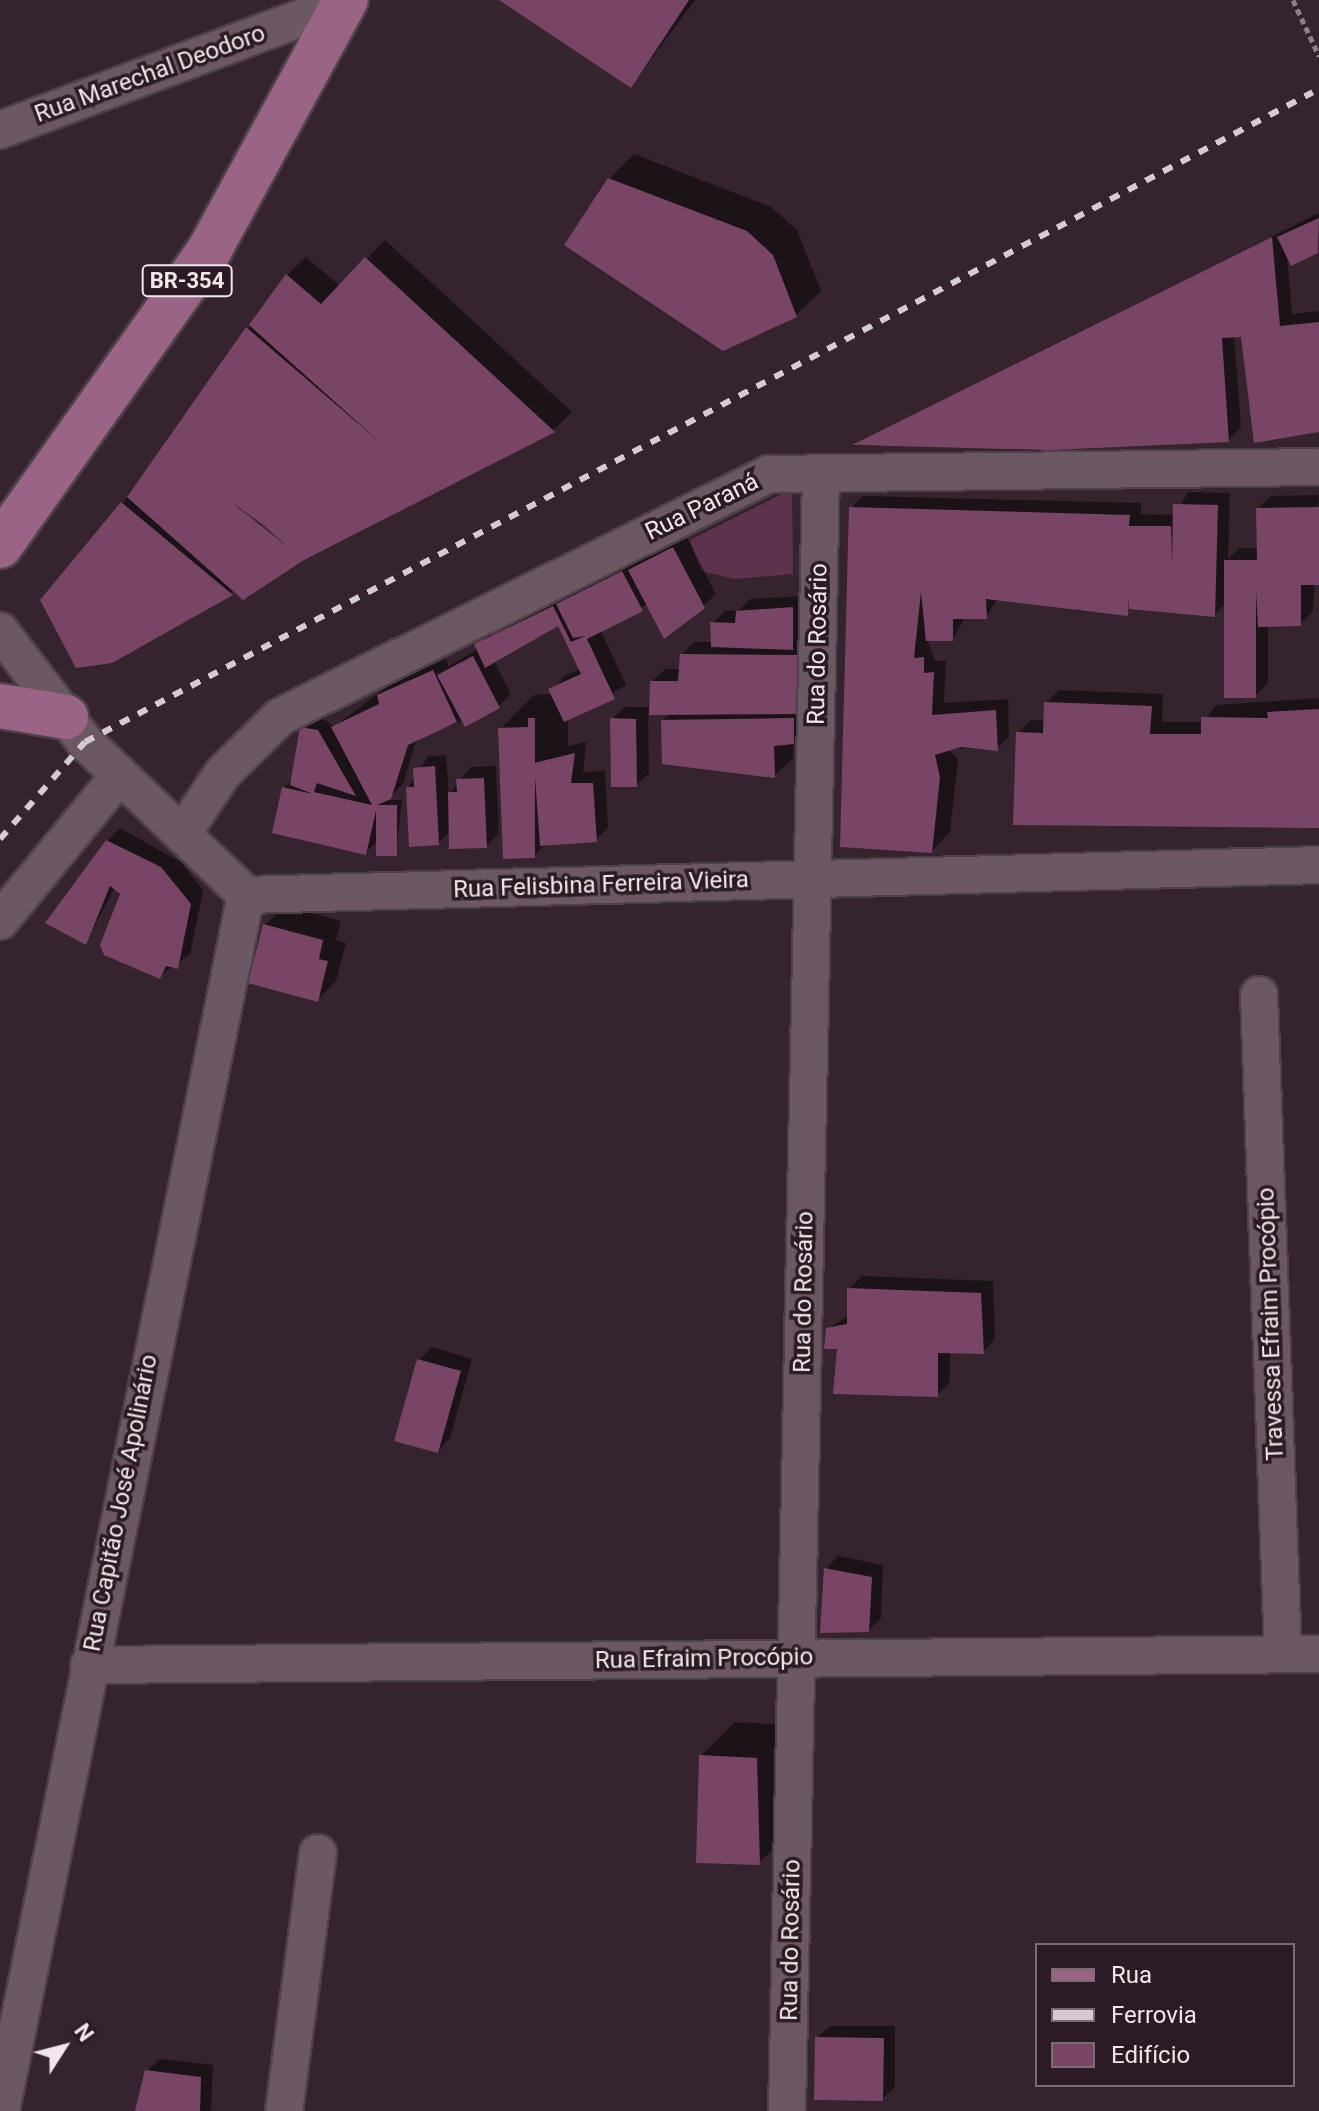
<!DOCTYPE html>
<meta charset="utf-8">
<style>
body{margin:0}
#map{position:relative;width:1319px;height:2111px;overflow:hidden;background:#35242e;font-family:Roboto,sans-serif}
div>[style]{position:absolute}
.green>*{inset:0;background:#5d324c}
.shadow>*{inset:0;background:#0007}
.building>*{inset:0;background:#784664}
.path>*{height:5px;margin-top:-2.5px;transform-origin:0;background:repeating-linear-gradient(90deg,#8e7f88 0 6px,transparent 0 10px)}
.roads{filter:drop-shadow(2px 0 #4f414a) drop-shadow(-2px 0 #4f414a) drop-shadow(0 2px #4f414a) drop-shadow(0 -2px #4f414a)}
.minor>*{height:36px;margin:-18px;padding:0 18px;transform-origin:18px;border-radius:18px;background:#6c5863}
.major>*{height:44px;margin:-22px;padding:0 22px;transform-origin:22px;border-radius:22px;background:#9a6585}
.rail>*{height:6px;margin-top:-3px;transform-origin:0;background:repeating-linear-gradient(90deg,#d7cad1 0 10px,transparent 0 20px)}
span{translate:-50% -50%;white-space:nowrap;text-align:center;line-height:1.15;-webkit-text-stroke:7px #2b1b24;paint-order:stroke}
.shield-label span{padding:2px 6px;background:#2b1b24;border:2px solid;border-radius:6px;-webkit-text-stroke-width:0}
.shield-label{font-size:22px;color:#f2e6ed;font-weight:700}
.street-label{font-size:24px;color:#f2e6ed}
.legend{position:absolute;left:1035px;top:1943px;width:260px;height:144px;box-sizing:border-box;background:#2b1b24;border:2px solid #7b6c74;margin:0;padding:10px 14px;list-style:none;font-size:24px;color:#f2e6ed}
.legend li{display:flex;align-items:center;gap:16px;height:40px}
.legend b{width:40px;border:2px solid #7b6c74}
.north{position:absolute;left:24px;top:2007px;width:80px;height:80px;-webkit-text-stroke:6px #2b1b24;paint-order:stroke;rotate:54deg;font-size:22px;font-weight:700;line-height:32px;text-align:center;color:#f2e6ed}
.north::after{content:'';display:block;margin:auto;width:28px;height:36px;background:#f2e6ed;clip-path:polygon(50% 0,100% 100%,50% 72%,0 100%)}
</style>
<div id="map">
<div class="green">
<i style="clip-path:polygon(792px 489px,793px 574px,735px 579px,701px 571px,690px 540px)"></i>
</div>
<div class="shadow">
<i style="clip-path:polygon(502px 0,695px 0,631px 86px)"></i>
<i style="clip-path:polygon(634px 154px,771px 207px,797px 230px,821px 291px,796px 315px,609px 179px)"></i>
<i style="clip-path:polygon(1319px 213px,1319px 249px,1287px 254px,1292px 314px,1319px 311px,1319px 431px,1242px 335px,1234px 335px,1241px 427px,1228px 440px,1124px 447px,852px 446px)"></i>
<i style="clip-path:polygon(evenodd,385px 240px,572px 412px,554px 430px,235px 590px,111px 661px,122px 504px,287px 275px,306px 257px,340px 286px,385px 240px,243px 507px,287px 544px,284px 547px,240px 511px,243px 507px)"></i>
<i style="clip-path:polygon(1188px 492px,1230px 493px,1228px 559px,1239px 548px,1259px 548px,1258px 509px,1271px 496px,1319px 495px,1313px 611px,1300px 624px,1268px 625px,1268px 683px,1255px 696px,1226px 603px,1215px 614px,1171px 608px,1076px 611px,1076px 603px,998px 598px,986px 617px,965px 617px,953px 639px,927px 639px,935px 661px,946px 661px,944px 703px,1008px 699px,1009px 736px,997px 748px,948px 749px,958px 759px,950px 832px,932px 851px,851px 508px,863px 496px,1141px 503px,1141px 514px,1175px 515px)"></i>
<i style="clip-path:polygon(686px 536px,716px 594px,703px 606px,648px 604px,600px 629px,626px 685px,568px 718px,568px 746px,586px 742px,583px 772px,605px 771px,608px 827px,596px 840px,547px 843px,534px 856px,500px 729px,534px 695px,553px 694px,563px 677px,580px 669px,559px 623px,494px 661px,511px 694px,499px 706px,417px 738px,403px 784px,387px 800px,402px 800px,396px 854px,379px 840px,365px 853px,284px 788px,293px 779px,302px 728px,315px 715px,335px 726px,392px 683px,446px 659px,449px 666px,478px 649px,489px 632px)"></i>
<i style="clip-path:polygon(805px 596px,805px 636px,797px 643px,810px 643px,812px 723px,793px 743px,793px 758px,774px 776px,664px 763px,663px 721px,671px 713px,648px 713px,649px 773px,636px 785px,612px 719px,625px 707px,651px 707px,652px 681px,665px 669px,681px 669px,682px 654px,694px 642px,713px 642px,712px 623px,725px 611px,738px 611px,750px 599px)"></i>
<i style="clip-path:polygon(1059px 690px,1163px 694px,1162px 722px,1203px 722px,1216px 705px,1319px 698px,1319px 827px,1018px 733px,1031px 720px,1045px 721px,1046px 703px)"></i>
<i style="clip-path:polygon(446px 755px,449px 794px,471px 767px,496px 766px,499px 833px,486px 846px,451px 830px,438px 843px,408px 788px,428px 756px)"></i>
<i style="clip-path:polygon(120px 828px,182px 863px,203px 891px,190px 954px,159px 977px,115px 887px,86px 942px,107px 841px)"></i>
<i style="clip-path:polygon(284px 906px,341px 921px,336px 940px,346px 943px,336px 981px,317px 1000px,265px 925px)"></i>
<i style="clip-path:polygon(862px 1276px,993px 1281px,995px 1339px,983px 1352px,950px 1351px,950px 1382px,937px 1395px,839px 1347px,828px 1329px,849px 1315px,849px 1289px)"></i>
<i style="clip-path:polygon(432px 1347px,472px 1359px,450px 1438px,438px 1451px,419px 1360px)"></i>
<i style="clip-path:polygon(838px 1556px,883px 1565px,881px 1618px,869px 1630px,826px 1569px)"></i>
<i style="clip-path:polygon(735px 1722px,790px 1725px,793px 1829px,759px 1863px,701px 1756px)"></i>
<i style="clip-path:polygon(830px 2026px,895px 2026px,895px 2087px,882px 2099px,817px 2038px)"></i>
<i style="clip-path:polygon(160px 2059px,213px 2065px,211px 2111px,138px 2111px,147px 2071px)"></i>
</div>
<div class="building">
<i style="clip-path:polygon(499px 0,689px 0,631px 88px)"></i>
<i style="clip-path:polygon(608px 178px,747px 231px,773px 255px,797px 317px,723px 351px,564px 245px)"></i>
<i style="clip-path:polygon(1319px 218px,1318px 253px,1291px 266px,1277px 237px)"></i>
<i style="clip-path:polygon(1272px 237px,1280px 326px,1319px 322px,1319px 432px,1254px 443px,1241px 337px,1222px 338px,1229px 442px,1052px 450px,852px 445px)"></i>
<i style="clip-path:polygon(evenodd,365px 257px,555px 432px,304px 560px,243px 600px,127px 497px,246px 327px,382px 444px,249px 325px,286px 274px,321px 304px,365px 257px,231px 502px,262px 524px,289px 548px,231px 502px)"></i>
<i style="clip-path:polygon(121px 502px,233px 595px,112px 663px,76px 668px,40px 600px)"></i>
<i style="clip-path:polygon(1173px 504px,1218px 505px,1215px 617px,1129px 609px,1129px 596px,1128px 616px,986px 599px,987px 619px,953px 619px,953px 641px,926px 641px,921px 592px,914px 658px,924px 657px,924px 673px,934px 672px,932px 715px,996px 710px,998px 751px,961px 747px,935px 755px,940px 777px,932px 853px,840px 847px,849px 507px,1130px 515px,1129px 526px,1171px 526px,1172px 564px)"></i>
<i style="clip-path:polygon(1319px 507px,1319px 585px,1301px 585px,1301px 626px,1258px 627px,1256px 591px,1256px 698px,1224px 698px,1224px 560px,1257px 560px,1256px 508px)"></i>
<i style="clip-path:polygon(673px 547px,705px 608px,664px 639px,628px 570px)"></i>
<i style="clip-path:polygon(622px 571px,643px 611px,587px 639px,615px 699px,564px 722px,548px 689px,581px 674px,558px 626px,485px 668px,474px 644px,553px 606px,571px 642px,585px 636px,573px 638px,556px 604px)"></i>
<i style="clip-path:polygon(793px 607px,793px 650px,711px 647px,710px 622px,735px 623px,736px 611px)"></i>
<i style="clip-path:polygon(680px 654px,798px 655px,798px 714px,649px 715px,650px 681px,678px 681px)"></i>
<i style="clip-path:polygon(473px 656px,500px 708px,465px 727px,437px 675px)"></i>
<i style="clip-path:polygon(433px 670px,457px 722px,408px 745px,391px 799px,377px 805px,397px 805px,397px 856px,376px 856px,376px 811px,366px 855px,272px 833px,282px 787px,313px 794px,290px 785px,300px 727px,318px 730px,356px 796px,317px 783px,314px 792px,372px 805px,331px 727px,379px 704px,377px 695px)"></i>
<i style="clip-path:polygon(1044px 702px,1152px 706px,1150px 734px,1201px 734px,1201px 717px,1268px 718px,1267px 712px,1319px 709px,1319px 828px,1013px 825px,1016px 732px,1043px 733px)"></i>
<i style="clip-path:polygon(528px 718px,535px 718px,535px 858px,503px 859px,498px 728px,528px 727px)"></i>
<i style="clip-path:polygon(610px 718px,636px 719px,637px 787px,611px 787px)"></i>
<i style="clip-path:polygon(794px 718px,794px 744px,774px 746px,775px 778px,662px 764px,661px 720px)"></i>
<i style="clip-path:polygon(575px 753px,571px 783px,593px 783px,597px 842px,540px 846px,534px 763px)"></i>
<i style="clip-path:polygon(435px 766px,439px 845px,409px 847px,406px 787px,414px 787px,413px 768px)"></i>
<i style="clip-path:polygon(484px 778px,487px 848px,449px 849px,448px 792px,457px 792px,456px 779px)"></i>
<i style="clip-path:polygon(106px 840px,161px 867px,191px 904px,178px 969px,166px 966px,160px 979px,104px 955px,100px 945px,120px 894px,110px 886px,86px 945px,45px 923px)"></i>
<i style="clip-path:polygon(263px 924px,323px 940px,319px 959px,328px 961px,318px 1002px,248px 983px)"></i>
<i style="clip-path:polygon(847px 1288px,981px 1293px,984px 1354px,938px 1353px,938px 1397px,833px 1394px,837px 1349px,824px 1349px,826px 1328px,847px 1324px)"></i>
<i style="clip-path:polygon(417px 1359px,461px 1371px,438px 1453px,394px 1441px)"></i>
<i style="clip-path:polygon(824px 1568px,872px 1577px,869px 1632px,820px 1633px)"></i>
<i style="clip-path:polygon(699px 1755px,757px 1758px,760px 1865px,696px 1863px)"></i>
<i style="clip-path:polygon(815px 2037px,884px 2038px,883px 2101px,814px 2100px)"></i>
<i style="clip-path:polygon(145px 2070px,201px 2077px,200px 2111px,135px 2111px)"></i>
</div>
<div class="path">
<i style="left:1293px;top:0;width:62px;rotate:65.1deg"></i>
</div>
<div class="roads">
<div class="minor">
<i style="left:0;top:130px;width:369px;rotate:-20.4deg"></i>
<i style="left:0;top:631px;width:140px;rotate:52.6deg"></i>
<i style="left:85px;top:742px;width:222px;rotate:43.5deg"></i>
<i style="left:246px;top:895px;width:1073px;rotate:-1.6deg"></i>
<i style="left:182px;top:834px;width:73px;rotate:-56.1deg"></i>
<i style="left:223px;top:773px;width:80px;rotate:-44.5deg"></i>
<i style="left:280px;top:717px;width:546px;rotate:-26.42deg"></i>
<i style="left:769px;top:474px;width:550px;rotate:-0.73deg"></i>
<i style="left:0;top:921px;width:189px;rotate:-50.6deg"></i>
<i style="left:1259px;top:995px;width:659px;rotate:87.91deg"></i>
<i style="left:89px;top:1665px;width:1230px;rotate:-0.51deg"></i>
<i style="left:1px;top:2111px;width:1240px;rotate:-78.61deg"></i>
<i style="left:284px;top:2111px;width:260px;rotate:-82.5deg"></i>
<i style="left:787px;top:2111px;width:1638px;rotate:-88.81deg"></i>
</div>
<div class="major">
<i style="left:0;top:546px;width:364px;rotate:-54.7deg"></i>
<i style="left:210px;top:249px;width:284px;rotate:-61.4deg"></i>
<i style="left:0;top:706px;width:67px;rotate:9.5deg"></i>
</div>
</div>
<div class="rail">
<i style="left:0;top:839px;width:129px;rotate:-48.8deg"></i>
<i style="left:85px;top:742px;width:1389px;rotate:-27.89deg"></i>
</div>
<div class="shield-label">
<span style="left:187px;top:281px">BR-354</span>
</div>
<div class="street-label">
<span style="left:150px;top:74px;rotate:-20deg">Rua Marechal Deodoro</span>
<span style="left:702px;top:507px;rotate:-26deg">Rua Paraná</span>
<span style="left:818px;top:644px;rotate:-89deg">Rua do Rosário</span>
<span style="left:601px;top:885px;rotate:-2deg">Rua Felisbina Ferreira Vieira</span>
<span style="left:804px;top:1292px;rotate:-89deg">Rua do Rosário</span>
<span style="left:1271px;top:1324px;rotate:-92deg">Travessa Efraim Procópio</span>
<span style="left:121px;top:1503px;rotate:-79deg">Rua Capitão José Apolinário</span>
<span style="left:704px;top:1659px;rotate:-1deg">Rua Efraim Procópio</span>
<span style="left:791px;top:1940px;rotate:-89deg">Rua do Rosário</span>
</div>
<ul class="legend">
<li><b style="height:10px;background:#9a6585"></b>Rua</li>
<li><b style="height:10px;background:#d7cad1"></b>Ferrovia</li>
<li><b style="height:22px;background:#784664"></b>Edifício</li>
</ul>
<div class="north">N</div>
</div>
